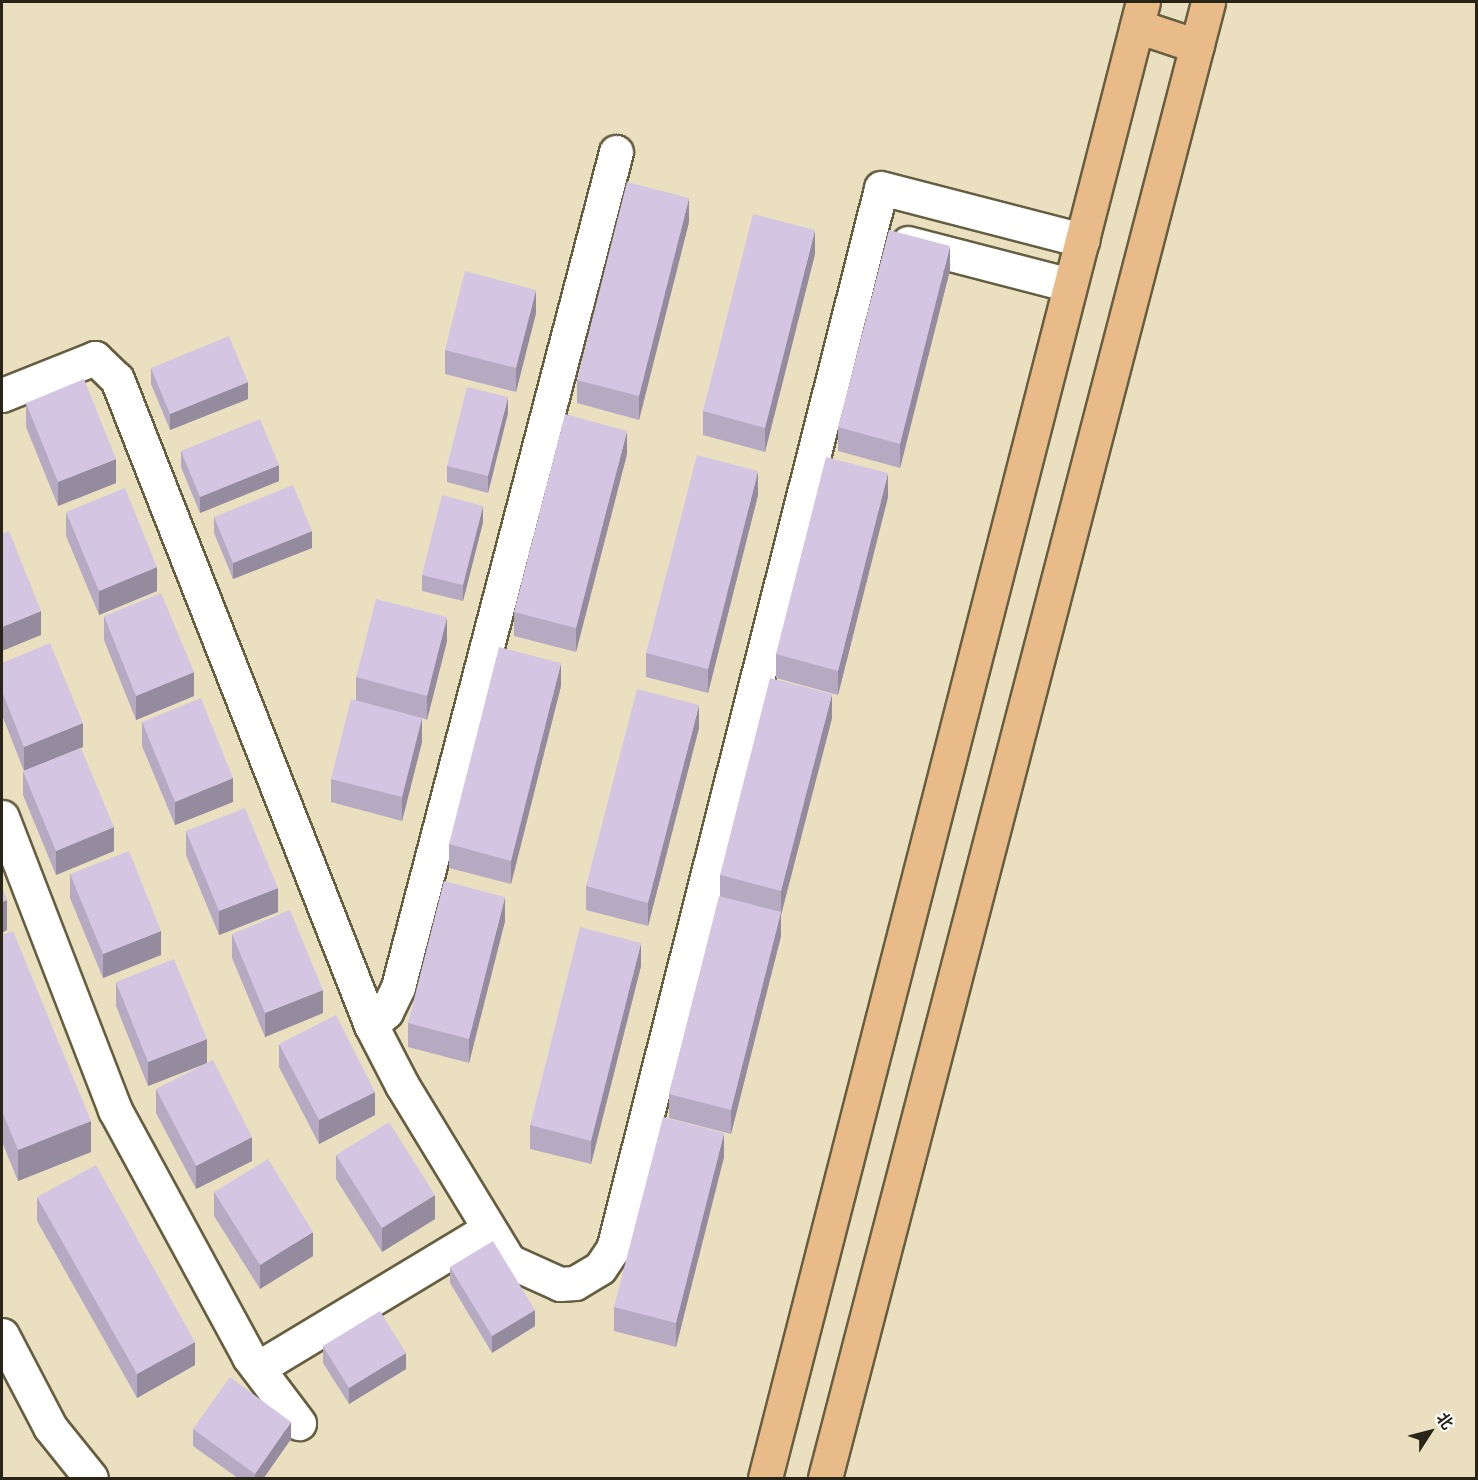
<!DOCTYPE html>
<meta charset="utf-8">
<style>
body{margin:0}
#map{position:relative;width:1478px;height:1480px;overflow:hidden;background:#eae0c0;font-family:"DM Sans","Noto Sans SC",sans-serif}
div>[style]{position:absolute}
.roads{filter:drop-shadow(2px 0 #665e41) drop-shadow(-2px 0 #665e41) drop-shadow(0 2px #665e41) drop-shadow(0 -2px #665e41)}
.minor>*{height:33px;margin:-16.5px;padding:0 16.5px;transform-origin:16.5px;border-radius:16.5px;background:#fff}
.major>*{height:33px;margin:-16.5px;padding:0 16.5px;transform-origin:16.5px;border-radius:16.5px;background:#e8bb89}
.wall>*{inset:0;background:#b6aac3}
.shaded-wall>*{inset:0;background:#948b9f}
.building>*{inset:0;background:#d4c6e3}
span{translate:-50% -50%;white-space:nowrap;text-align:center;line-height:1.15;-webkit-text-stroke:5px #fff;paint-order:stroke}
.frame{position:absolute;inset:0;border:3px solid #282418;pointer-events:none}
.north{position:absolute;left:1400px;top:1402px;width:60px;height:60px;-webkit-text-stroke:4px #fff;paint-order:stroke;rotate:54deg;font-size:16px;font-weight:700;line-height:24px;text-align:center;color:#282418}
.north::after{content:'';display:block;margin:auto;width:21px;height:27px;background:#282418;clip-path:polygon(50% 0,100% 100%,50% 72%,0 100%)}
</style>
<div id="map">
<div class="roads">
<div class="minor">
<i style="left:908px;top:243px;width:167px;rotate:14.5deg"></i>
<i style="left:2px;top:395px;width:100px;rotate:-21.7deg"></i>
<i style="left:95px;top:358px;width:30px;rotate:44deg"></i>
<i style="left:117px;top:379px;width:694px;rotate:68.54deg"></i>
<i style="left:371px;top:1025px;width:68px;rotate:62.7deg"></i>
<i style="left:402px;top:1085px;width:206px;rotate:58.7deg"></i>
<i style="left:509px;top:1261px;width:56px;rotate:24.3deg"></i>
<i style="left:560px;top:1284px;width:15px;rotate:-4deg"></i>
<i style="left:575px;top:1283px;width:29px;rotate:-31deg"></i>
<i style="left:600px;top:1268px;width:23px;rotate:-56deg"></i>
<i style="left:613px;top:1249px;width:1094px;rotate:-75.82deg"></i>
<i style="left:881px;top:188px;width:208px;rotate:14.5deg"></i>
<i style="left:2px;top:817px;width:314px;rotate:68.9deg"></i>
<i style="left:115px;top:1110px;width:281px;rotate:61.5deg"></i>
<i style="left:249px;top:1357px;width:83px;rotate:52.9deg"></i>
<i style="left:371px;top:1025px;width:20px;rotate:-41deg"></i>
<i style="left:386px;top:1012px;width:28px;rotate:-64deg"></i>
<i style="left:398px;top:987px;width:863px;rotate:-75.37deg"></i>
<i style="left:2px;top:1335px;width:104px;rotate:62.4deg"></i>
<i style="left:50px;top:1427px;width:65px;rotate:51.2deg"></i>
<i style="left:258px;top:1368px;width:267px;rotate:-31.1deg"></i>
</div>
<div class="major">
<i style="left:1137px;top:26px;width:63px;rotate:18.4deg"></i>
<i style="left:765px;top:1478px;width:1524px;rotate:-75.64deg"></i>
<i style="left:825px;top:1478px;width:1525px;rotate:-75.45deg"></i>
</div>
</div>
<div class="wall">
<i style="clip-path:polygon(689px 222px,639px 420px,577px 403px,577px 380px)"></i>
<i style="clip-path:polygon(815px 254px,765px 452px,703px 435px,703px 411px)"></i>
<i style="clip-path:polygon(950px 270px,900px 468px,838px 451px,838px 427px)"></i>
<i style="clip-path:polygon(536px 313px,516px 392px,445px 374px,445px 350px)"></i>
<i style="clip-path:polygon(151px 368px,248px 399px,170px 430px,151px 384px)"></i>
<i style="clip-path:polygon(26px 403px,116px 483px,58px 506px,26px 427px)"></i>
<i style="clip-path:polygon(508px 413px,488px 493px,447px 482px,447px 466px)"></i>
<i style="clip-path:polygon(181px 451px,279px 481px,200px 513px,181px 467px)"></i>
<i style="clip-path:polygon(627px 454px,576px 652px,514px 636px,514px 612px)"></i>
<i style="clip-path:polygon(758px 495px,708px 693px,646px 677px,646px 653px)"></i>
<i style="clip-path:polygon(888px 497px,838px 695px,776px 678px,776px 654px)"></i>
<i style="clip-path:polygon(66px 512px,157px 591px,99px 615px,66px 536px)"></i>
<i style="clip-path:polygon(214px 517px,312px 548px,233px 579px,214px 533px)"></i>
<i style="clip-path:polygon(483px 522px,463px 601px,422px 591px,422px 575px)"></i>
<i style="clip-path:polygon(104px 616px,194px 696px,136px 720px,104px 640px)"></i>
<i style="clip-path:polygon(447px 641px,427px 720px,422px 718px,422px 742px,402px 821px,331px 802px,331px 779px,356px 701px,356px 677px)"></i>
<i style="clip-path:polygon(2px 663px,83px 747px,24px 771px,2px 715px)"></i>
<i style="clip-path:polygon(561px 686px,511px 884px,449px 868px,449px 844px)"></i>
<i style="clip-path:polygon(832px 718px,781px 915px,781px 936px,731px 1134px,669px 1118px,669px 1094px,720px 896px,720px 875px)"></i>
<i style="clip-path:polygon(142px 722px,233px 802px,175px 825px,142px 746px)"></i>
<i style="clip-path:polygon(699px 728px,648px 926px,586px 910px,586px 886px)"></i>
<i style="clip-path:polygon(23px 771px,114px 851px,56px 875px,23px 795px)"></i>
<i style="clip-path:polygon(186px 831px,278px 912px,219px 935px,186px 855px)"></i>
<i style="clip-path:polygon(70px 874px,161px 955px,103px 978px,70px 898px)"></i>
<i style="clip-path:polygon(505px 921px,469px 1063px,408px 1047px,408px 1023px)"></i>
<i style="clip-path:polygon(232px 934px,323px 1013px,265px 1037px,232px 958px)"></i>
<i style="clip-path:polygon(2px 935px,91px 1152px,18px 1181px,2px 1142px)"></i>
<i style="clip-path:polygon(641px 966px,591px 1164px,530px 1149px,530px 1125px)"></i>
<i style="clip-path:polygon(116px 982px,207px 1063px,148px 1086px,116px 1006px)"></i>
<i style="clip-path:polygon(279px 1044px,375px 1115px,319px 1144px,279px 1067px)"></i>
<i style="clip-path:polygon(156px 1089px,252px 1161px,196px 1189px,156px 1113px)"></i>
<i style="clip-path:polygon(336px 1155px,435px 1219px,382px 1252px,336px 1179px)"></i>
<i style="clip-path:polygon(724px 1157px,676px 1347px,614px 1331px,614px 1307px)"></i>
<i style="clip-path:polygon(214px 1192px,313px 1256px,260px 1289px,214px 1216px)"></i>
<i style="clip-path:polygon(37px 1197px,195px 1365px,137px 1398px,37px 1221px)"></i>
<i style="clip-path:polygon(450px 1267px,535px 1326px,492px 1353px,450px 1283px)"></i>
<i style="clip-path:polygon(323px 1346px,406px 1369px,349px 1404px,323px 1363px)"></i>
<i style="clip-path:polygon(193px 1429px,291px 1439px,263px 1479px,239px 1479px,193px 1446px)"></i>
</div>
<div class="shaded-wall">
<i style="clip-path:polygon(689px 198px,689px 222px,639px 420px,639px 396px)"></i>
<i style="clip-path:polygon(815px 230px,815px 254px,765px 452px,765px 428px)"></i>
<i style="clip-path:polygon(950px 246px,950px 270px,900px 468px,900px 444px)"></i>
<i style="clip-path:polygon(536px 290px,536px 313px,516px 392px,516px 368px)"></i>
<i style="clip-path:polygon(248px 382px,248px 399px,170px 430px,170px 414px)"></i>
<i style="clip-path:polygon(508px 397px,508px 413px,488px 493px,488px 476px)"></i>
<i style="clip-path:polygon(627px 431px,627px 454px,576px 652px,576px 628px)"></i>
<i style="clip-path:polygon(116px 459px,116px 483px,58px 506px,58px 482px)"></i>
<i style="clip-path:polygon(279px 465px,279px 481px,200px 513px,200px 497px)"></i>
<i style="clip-path:polygon(758px 471px,758px 495px,708px 693px,708px 669px)"></i>
<i style="clip-path:polygon(888px 473px,888px 497px,838px 695px,838px 671px)"></i>
<i style="clip-path:polygon(483px 506px,483px 522px,463px 601px,463px 585px)"></i>
<i style="clip-path:polygon(312px 531px,312px 548px,233px 579px,233px 563px)"></i>
<i style="clip-path:polygon(157px 567px,157px 591px,99px 615px,99px 591px)"></i>
<i style="clip-path:polygon(41px 611px,41px 635px,2px 651px,2px 627px)"></i>
<i style="clip-path:polygon(447px 617px,447px 641px,427px 720px,427px 696px)"></i>
<i style="clip-path:polygon(561px 663px,561px 686px,511px 884px,511px 861px)"></i>
<i style="clip-path:polygon(194px 672px,194px 696px,136px 720px,136px 696px)"></i>
<i style="clip-path:polygon(832px 694px,832px 718px,781px 915px,781px 891px)"></i>
<i style="clip-path:polygon(699px 705px,699px 728px,648px 926px,648px 903px)"></i>
<i style="clip-path:polygon(422px 718px,422px 742px,402px 821px,402px 797px)"></i>
<i style="clip-path:polygon(83px 723px,83px 747px,24px 771px,24px 747px)"></i>
<i style="clip-path:polygon(233px 778px,233px 802px,175px 825px,175px 802px)"></i>
<i style="clip-path:polygon(114px 827px,114px 851px,56px 875px,56px 851px)"></i>
<i style="clip-path:polygon(278px 888px,278px 912px,219px 935px,219px 911px)"></i>
<i style="clip-path:polygon(505px 897px,505px 921px,469px 1063px,469px 1039px)"></i>
<i style="clip-path:polygon(7px 900px,7px 930px,2px 933px,2px 902px)"></i>
<i style="clip-path:polygon(781px 912px,781px 936px,731px 1134px,731px 1110px)"></i>
<i style="clip-path:polygon(161px 931px,161px 955px,103px 978px,103px 954px)"></i>
<i style="clip-path:polygon(641px 943px,641px 966px,591px 1164px,591px 1141px)"></i>
<i style="clip-path:polygon(323px 990px,323px 1013px,265px 1037px,265px 1013px)"></i>
<i style="clip-path:polygon(207px 1039px,207px 1063px,148px 1086px,148px 1062px)"></i>
<i style="clip-path:polygon(375px 1092px,375px 1115px,319px 1144px,319px 1120px)"></i>
<i style="clip-path:polygon(91px 1121px,91px 1152px,18px 1181px,18px 1150px)"></i>
<i style="clip-path:polygon(724px 1133px,724px 1157px,676px 1347px,676px 1323px)"></i>
<i style="clip-path:polygon(252px 1137px,252px 1161px,196px 1189px,196px 1166px)"></i>
<i style="clip-path:polygon(435px 1195px,435px 1219px,382px 1252px,382px 1228px)"></i>
<i style="clip-path:polygon(313px 1232px,313px 1256px,260px 1289px,260px 1265px)"></i>
<i style="clip-path:polygon(535px 1310px,535px 1326px,492px 1353px,492px 1336px)"></i>
<i style="clip-path:polygon(195px 1342px,195px 1365px,137px 1398px,137px 1374px)"></i>
<i style="clip-path:polygon(406px 1353px,406px 1369px,349px 1404px,349px 1388px)"></i>
<i style="clip-path:polygon(291px 1422px,291px 1439px,263px 1479px,255px 1479px,255px 1474px)"></i>
</div>
<div class="building">
<i style="clip-path:polygon(627px 182px,689px 198px,639px 396px,577px 380px)"></i>
<i style="clip-path:polygon(753px 214px,815px 230px,765px 428px,703px 411px)"></i>
<i style="clip-path:polygon(889px 230px,950px 246px,900px 444px,838px 427px)"></i>
<i style="clip-path:polygon(465px 271px,536px 290px,516px 368px,445px 350px)"></i>
<i style="clip-path:polygon(229px 336px,248px 382px,170px 414px,151px 368px)"></i>
<i style="clip-path:polygon(84px 379px,116px 459px,58px 482px,26px 403px)"></i>
<i style="clip-path:polygon(467px 387px,508px 397px,488px 476px,447px 466px)"></i>
<i style="clip-path:polygon(565px 414px,627px 431px,576px 628px,514px 612px)"></i>
<i style="clip-path:polygon(260px 419px,279px 465px,200px 497px,181px 451px)"></i>
<i style="clip-path:polygon(697px 455px,758px 471px,708px 669px,646px 653px)"></i>
<i style="clip-path:polygon(826px 457px,888px 473px,838px 671px,776px 654px)"></i>
<i style="clip-path:polygon(293px 485px,312px 531px,233px 563px,214px 517px)"></i>
<i style="clip-path:polygon(125px 488px,157px 567px,99px 591px,66px 512px)"></i>
<i style="clip-path:polygon(442px 495px,483px 506px,463px 585px,422px 575px)"></i>
<i style="clip-path:polygon(9px 531px,41px 611px,2px 627px,2px 534px)"></i>
<i style="clip-path:polygon(161px 593px,194px 672px,136px 696px,104px 616px)"></i>
<i style="clip-path:polygon(376px 599px,447px 617px,427px 696px,356px 677px)"></i>
<i style="clip-path:polygon(50px 643px,83px 723px,24px 747px,2px 691px,2px 663px)"></i>
<i style="clip-path:polygon(499px 647px,561px 663px,511px 861px,449px 844px)"></i>
<i style="clip-path:polygon(770px 678px,832px 694px,781px 891px,720px 875px)"></i>
<i style="clip-path:polygon(637px 689px,699px 705px,648px 903px,586px 886px)"></i>
<i style="clip-path:polygon(201px 698px,233px 778px,175px 802px,142px 722px)"></i>
<i style="clip-path:polygon(351px 699px,422px 718px,402px 797px,331px 779px)"></i>
<i style="clip-path:polygon(81px 748px,114px 827px,56px 851px,23px 771px)"></i>
<i style="clip-path:polygon(245px 808px,278px 888px,219px 911px,186px 831px)"></i>
<i style="clip-path:polygon(129px 851px,161px 931px,103px 954px,70px 874px)"></i>
<i style="clip-path:polygon(444px 881px,505px 897px,469px 1039px,408px 1023px)"></i>
<i style="clip-path:polygon(2px 886px,7px 900px,2px 902px)"></i>
<i style="clip-path:polygon(719px 896px,781px 912px,731px 1110px,669px 1094px)"></i>
<i style="clip-path:polygon(290px 910px,323px 990px,265px 1013px,232px 934px)"></i>
<i style="clip-path:polygon(580px 927px,641px 943px,591px 1141px,530px 1125px)"></i>
<i style="clip-path:polygon(13px 931px,91px 1121px,18px 1150px,2px 1111px,2px 935px)"></i>
<i style="clip-path:polygon(174px 959px,207px 1039px,148px 1062px,116px 982px)"></i>
<i style="clip-path:polygon(336px 1015px,375px 1092px,319px 1120px,279px 1044px)"></i>
<i style="clip-path:polygon(213px 1060px,252px 1137px,196px 1166px,156px 1089px)"></i>
<i style="clip-path:polygon(663px 1117px,724px 1133px,676px 1323px,614px 1307px)"></i>
<i style="clip-path:polygon(389px 1122px,435px 1195px,382px 1228px,336px 1155px)"></i>
<i style="clip-path:polygon(268px 1159px,313px 1232px,260px 1265px,214px 1192px)"></i>
<i style="clip-path:polygon(96px 1165px,195px 1342px,137px 1374px,37px 1197px)"></i>
<i style="clip-path:polygon(493px 1241px,535px 1310px,492px 1336px,450px 1267px)"></i>
<i style="clip-path:polygon(380px 1311px,406px 1353px,349px 1388px,323px 1346px)"></i>
<i style="clip-path:polygon(230px 1377px,291px 1422px,255px 1474px,193px 1429px)"></i>
</div>
<div class="frame"></div>
<div class="north">北</div>
</div>
